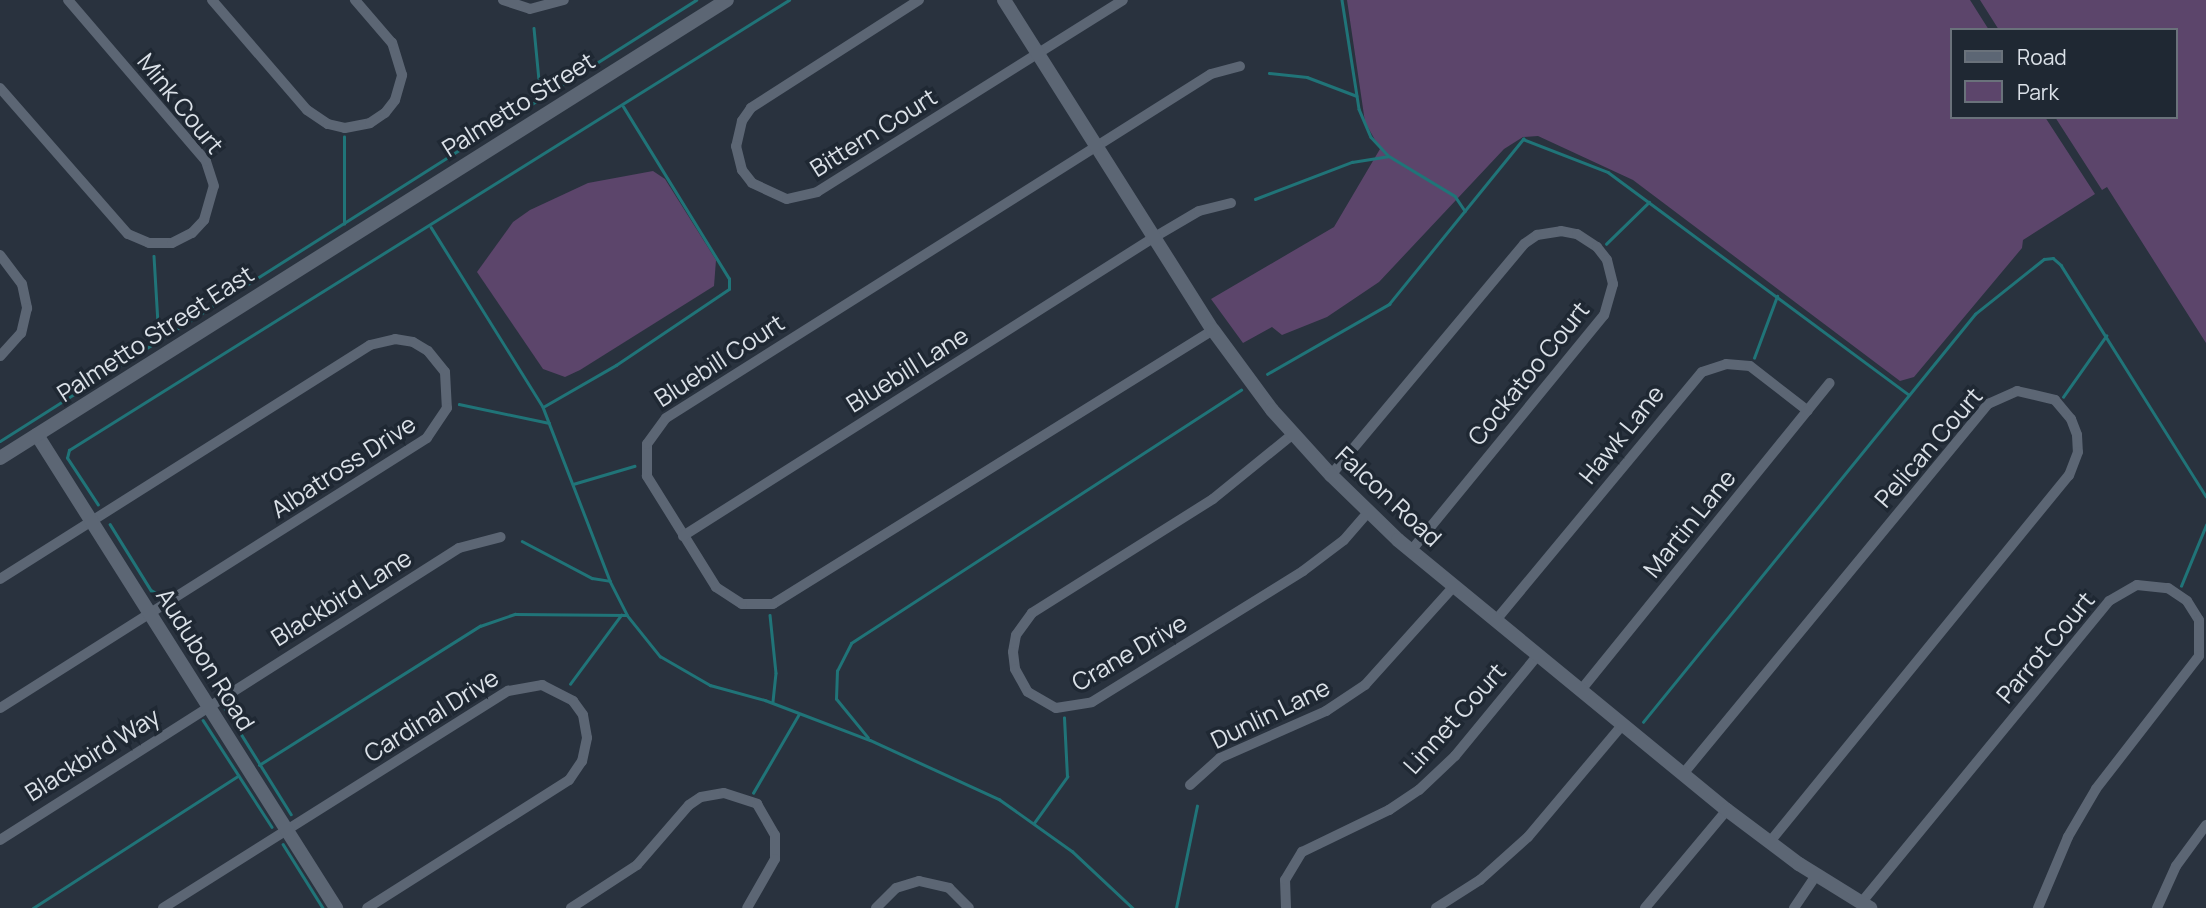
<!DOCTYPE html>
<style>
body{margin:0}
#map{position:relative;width:2206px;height:908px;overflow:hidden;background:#29323e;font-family:Manrope,sans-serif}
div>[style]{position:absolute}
.green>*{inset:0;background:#5c456b}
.stream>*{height:2.5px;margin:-1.25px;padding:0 1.25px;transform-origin:1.25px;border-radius:1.25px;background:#207478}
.street>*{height:10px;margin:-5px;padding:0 5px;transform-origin:5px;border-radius:5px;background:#5c6674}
.secondary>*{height:14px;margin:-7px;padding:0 7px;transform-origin:7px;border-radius:7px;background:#5c6674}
span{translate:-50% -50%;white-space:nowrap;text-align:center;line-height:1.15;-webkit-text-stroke:7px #1f2833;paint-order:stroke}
.street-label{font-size:24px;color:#dbe1e8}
.legend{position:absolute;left:1950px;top:28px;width:228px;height:91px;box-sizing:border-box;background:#1f2833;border:2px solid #6a727b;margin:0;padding:9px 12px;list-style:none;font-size:21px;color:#dbe1e8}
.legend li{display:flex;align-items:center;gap:14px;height:35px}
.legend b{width:35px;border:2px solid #6a727b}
</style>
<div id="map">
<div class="green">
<i style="clip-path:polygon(1347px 0,1970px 0,1989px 30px,1952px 30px,1952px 117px,2045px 117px,2095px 194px,2023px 240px,2022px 248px,1914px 377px,1900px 381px,1633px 180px,1538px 136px,1523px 137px,1504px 149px,1379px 282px,1327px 317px,1282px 335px,1272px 327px,1243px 343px,1211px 299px,1334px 227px,1380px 149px,1365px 122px)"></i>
<i style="clip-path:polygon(1980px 0,2206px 0,2206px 343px,2107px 187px,2102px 190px,2055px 117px,2176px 117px,2176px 30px,1999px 30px)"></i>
<i style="clip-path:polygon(653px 171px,665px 179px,716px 260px,714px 286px,580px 370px,565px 377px,543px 369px,477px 272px,513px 222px,530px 210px,588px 183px)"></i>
</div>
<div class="stream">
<i style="left:1342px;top:0;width:110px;rotate:81.1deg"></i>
<i style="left:1359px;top:109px;width:30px;rotate:67deg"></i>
<i style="left:1371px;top:137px;width:26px;rotate:47deg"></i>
<i style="left:1389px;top:156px;width:77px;rotate:31.2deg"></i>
<i style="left:1455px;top:196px;width:18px;rotate:56deg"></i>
<i style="left:534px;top:28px;width:52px;rotate:84.5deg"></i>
<i style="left:539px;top:80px;width:17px;rotate:57deg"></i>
<i style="left:1269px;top:73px;width:38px;rotate:6deg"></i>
<i style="left:1307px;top:77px;width:53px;rotate:20.8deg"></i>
<i style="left:1255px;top:199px;width:104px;rotate:-20.9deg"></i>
<i style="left:1352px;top:162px;width:36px;rotate:-9deg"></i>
<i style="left:344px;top:224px;width:87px;rotate:-90deg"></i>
<i style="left:431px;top:227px;width:212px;rotate:58.1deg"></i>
<i style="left:543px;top:407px;width:186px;rotate:68.9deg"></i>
<i style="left:610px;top:581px;width:38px;rotate:63deg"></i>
<i style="left:627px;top:615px;width:53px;rotate:51.2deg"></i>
<i style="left:660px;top:656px;width:58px;rotate:30.1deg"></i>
<i style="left:710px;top:685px;width:57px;rotate:15.3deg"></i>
<i style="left:765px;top:700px;width:112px;rotate:20.9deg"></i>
<i style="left:870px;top:740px;width:142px;rotate:24.6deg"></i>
<i style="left:999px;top:799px;width:90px;rotate:35.5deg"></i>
<i style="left:1072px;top:851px;width:83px;rotate:43.1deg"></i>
<i style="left:1606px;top:244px;width:60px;rotate:-44.3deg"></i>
<i style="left:154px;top:256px;width:84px;rotate:86.6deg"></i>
<i style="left:1754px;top:358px;width:66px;rotate:-69.6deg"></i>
<i style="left:1267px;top:374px;width:141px;rotate:-29.8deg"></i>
<i style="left:1389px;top:304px;width:213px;rotate:-50.9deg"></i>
<i style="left:1523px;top:139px;width:91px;rotate:21.2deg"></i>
<i style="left:1608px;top:172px;width:373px;rotate:36.5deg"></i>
<i style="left:2063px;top:397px;width:75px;rotate:-54.8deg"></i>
<i style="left:459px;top:404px;width:92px;rotate:11.9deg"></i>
<i style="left:543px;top:407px;width:84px;rotate:-29.9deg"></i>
<i style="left:616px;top:365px;width:136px;rotate:-33.9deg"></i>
<i style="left:729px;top:289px;width:10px;rotate:-90deg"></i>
<i style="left:729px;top:279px;width:202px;rotate:-121.6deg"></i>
<i style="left:0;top:441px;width:824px;rotate:-32.36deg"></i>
<i style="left:573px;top:484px;width:64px;rotate:-16.4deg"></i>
<i style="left:98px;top:505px;width:56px;rotate:-123.4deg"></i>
<i style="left:67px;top:458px;width:8px;rotate:-76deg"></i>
<i style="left:69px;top:450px;width:849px;rotate:-32.01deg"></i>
<i style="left:110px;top:524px;width:78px;rotate:58.2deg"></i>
<i style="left:151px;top:590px;width:13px;rotate:29deg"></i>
<i style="left:522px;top:541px;width:79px;rotate:27.9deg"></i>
<i style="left:592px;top:578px;width:18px;rotate:9deg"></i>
<i style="left:2181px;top:586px;width:66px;rotate:-67.7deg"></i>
<i style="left:770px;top:615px;width:58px;rotate:84.1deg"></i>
<i style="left:776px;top:673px;width:29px;rotate:96deg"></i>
<i style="left:570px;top:684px;width:86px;rotate:-53.5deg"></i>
<i style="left:225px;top:708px;width:125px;rotate:58.1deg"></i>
<i style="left:203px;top:720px;width:127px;rotate:57.2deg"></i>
<i style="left:1643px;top:722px;width:526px;rotate:-50.86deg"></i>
<i style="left:1975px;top:314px;width:88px;rotate:-38.6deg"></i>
<i style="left:2044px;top:259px;width:9px;rotate:-6deg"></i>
<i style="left:2053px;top:258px;width:11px;rotate:41deg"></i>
<i style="left:2061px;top:265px;width:273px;rotate:57.9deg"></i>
<i style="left:868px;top:738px;width:50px;rotate:-129.4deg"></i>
<i style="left:836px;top:699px;width:28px;rotate:-88deg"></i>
<i style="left:837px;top:671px;width:31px;rotate:-63deg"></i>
<i style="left:851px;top:643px;width:465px;rotate:-33deg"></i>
<i style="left:259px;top:765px;width:261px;rotate:-32.2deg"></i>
<i style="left:480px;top:626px;width:37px;rotate:-19deg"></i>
<i style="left:515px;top:614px;width:111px;rotate:0.5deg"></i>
<i style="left:753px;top:793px;width:91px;rotate:-59.8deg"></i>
<i style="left:1034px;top:823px;width:57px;rotate:-54.3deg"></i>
<i style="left:1067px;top:777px;width:59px;rotate:-92.9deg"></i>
<i style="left:283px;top:844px;width:75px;rotate:58deg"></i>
<i style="left:33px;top:908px;width:244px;rotate:-32.8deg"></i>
<i style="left:1176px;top:908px;width:104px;rotate:-78.4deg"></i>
</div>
<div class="street">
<i style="left:212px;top:0;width:145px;rotate:49.2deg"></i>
<i style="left:307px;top:110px;width:25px;rotate:34deg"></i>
<i style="left:328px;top:124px;width:17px;rotate:13deg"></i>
<i style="left:345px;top:128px;width:25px;rotate:-11deg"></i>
<i style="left:370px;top:123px;width:18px;rotate:-34deg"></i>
<i style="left:385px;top:113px;width:16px;rotate:-52deg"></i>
<i style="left:395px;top:100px;width:26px;rotate:-74deg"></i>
<i style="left:402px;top:75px;width:34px;rotate:-107deg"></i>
<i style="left:392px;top:43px;width:57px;rotate:-130.7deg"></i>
<i style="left:503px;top:0;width:28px;rotate:18deg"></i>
<i style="left:530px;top:9px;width:35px;rotate:-15deg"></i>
<i style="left:919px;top:0;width:200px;rotate:147.3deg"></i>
<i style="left:751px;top:108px;width:16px;rotate:125deg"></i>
<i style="left:742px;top:121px;width:26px;rotate:103deg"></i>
<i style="left:736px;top:146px;width:25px;rotate:76deg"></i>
<i style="left:742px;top:170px;width:16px;rotate:52deg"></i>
<i style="left:752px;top:183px;width:38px;rotate:25deg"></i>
<i style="left:787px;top:199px;width:31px;rotate:-13deg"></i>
<i style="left:817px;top:192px;width:361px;rotate:-32.1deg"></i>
<i style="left:0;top:88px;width:194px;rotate:48.8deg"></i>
<i style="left:128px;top:234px;width:23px;rotate:23deg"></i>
<i style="left:149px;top:243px;width:23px"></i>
<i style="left:172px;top:243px;width:22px;rotate:-27deg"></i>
<i style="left:192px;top:233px;width:18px;rotate:-47deg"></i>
<i style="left:204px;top:220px;width:35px;rotate:-74deg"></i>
<i style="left:214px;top:186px;width:26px;rotate:-108deg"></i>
<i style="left:206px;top:161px;width:212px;rotate:-130.6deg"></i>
<i style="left:0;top:255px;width:36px;rotate:53deg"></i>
<i style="left:22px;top:284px;width:25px;rotate:78deg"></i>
<i style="left:27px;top:308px;width:26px;rotate:103deg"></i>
<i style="left:21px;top:333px;width:31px;rotate:132deg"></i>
<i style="left:1213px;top:330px;width:518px;rotate:148.09deg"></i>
<i style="left:773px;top:604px;width:31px;rotate:180deg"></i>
<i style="left:742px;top:604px;width:31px;rotate:-147deg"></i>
<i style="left:716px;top:587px;width:131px;rotate:-121.9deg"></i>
<i style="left:647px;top:476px;width:32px;rotate:-90deg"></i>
<i style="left:647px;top:444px;width:32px;rotate:-54deg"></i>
<i style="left:666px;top:418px;width:644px;rotate:-32.26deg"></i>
<i style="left:1211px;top:74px;width:30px;rotate:-15deg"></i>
<i style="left:1293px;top:434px;width:103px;rotate:140.9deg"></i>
<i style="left:1213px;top:499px;width:214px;rotate:147.8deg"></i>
<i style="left:1032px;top:613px;width:27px;rotate:126deg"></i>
<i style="left:1016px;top:635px;width:17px;rotate:100deg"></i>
<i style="left:1013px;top:652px;width:17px;rotate:83deg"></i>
<i style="left:1015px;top:669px;width:26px;rotate:61deg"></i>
<i style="left:1028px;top:692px;width:32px;rotate:30deg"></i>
<i style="left:1056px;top:708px;width:36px;rotate:-9deg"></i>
<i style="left:1092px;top:702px;width:248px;rotate:-31.8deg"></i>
<i style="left:1303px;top:571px;width:51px;rotate:-37.1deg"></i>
<i style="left:1344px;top:540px;width:37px;rotate:-49deg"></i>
<i style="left:1331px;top:475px;width:301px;rotate:-50.1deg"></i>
<i style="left:1524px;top:244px;width:16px;rotate:-35deg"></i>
<i style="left:1537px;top:235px;width:24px;rotate:-9deg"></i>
<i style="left:1561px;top:231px;width:16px;rotate:11deg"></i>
<i style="left:1577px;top:234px;width:24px;rotate:33deg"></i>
<i style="left:1597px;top:247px;width:16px;rotate:52deg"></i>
<i style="left:1607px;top:260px;width:25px;rotate:76deg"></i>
<i style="left:1613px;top:284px;width:32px;rotate:106deg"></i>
<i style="left:1604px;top:315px;width:305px;rotate:129.3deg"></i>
<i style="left:683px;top:536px;width:557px;rotate:-32.38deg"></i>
<i style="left:1153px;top:238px;width:53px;rotate:-30.4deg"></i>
<i style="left:1199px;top:211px;width:33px;rotate:-14deg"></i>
<i style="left:0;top:579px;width:438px;rotate:-32.3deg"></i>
<i style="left:370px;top:345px;width:26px;rotate:-13deg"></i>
<i style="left:395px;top:339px;width:18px;rotate:9deg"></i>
<i style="left:413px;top:342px;width:17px;rotate:31deg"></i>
<i style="left:428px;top:351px;width:27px;rotate:51deg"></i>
<i style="left:445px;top:372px;width:36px;rotate:87deg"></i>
<i style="left:447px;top:408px;width:36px;rotate:124deg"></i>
<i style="left:427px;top:438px;width:505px;rotate:147.69deg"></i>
<i style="left:1496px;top:620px;width:322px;rotate:-50.3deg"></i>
<i style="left:1702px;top:372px;width:25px;rotate:-18deg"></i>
<i style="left:1726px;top:364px;width:24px;rotate:5deg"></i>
<i style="left:1750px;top:366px;width:73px;rotate:37.8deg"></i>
<i style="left:1581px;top:690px;width:395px;rotate:-51deg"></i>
<i style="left:1683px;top:774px;width:480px;rotate:-50.5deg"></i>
<i style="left:1988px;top:404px;width:32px;rotate:-24deg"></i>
<i style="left:2017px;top:391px;width:39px;rotate:13deg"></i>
<i style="left:2055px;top:400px;width:25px;rotate:50deg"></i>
<i style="left:2071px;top:419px;width:17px;rotate:69deg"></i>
<i style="left:2077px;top:435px;width:17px;rotate:87deg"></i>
<i style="left:2078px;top:452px;width:25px;rotate:111deg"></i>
<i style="left:2069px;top:475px;width:475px;rotate:129.2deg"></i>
<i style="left:1190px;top:785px;width:40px;rotate:-42deg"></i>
<i style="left:1220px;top:758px;width:116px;rotate:-23.9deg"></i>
<i style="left:1326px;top:711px;width:47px;rotate:-33.7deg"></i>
<i style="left:1365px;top:685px;width:133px;rotate:-48deg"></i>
<i style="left:0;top:840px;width:544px;rotate:-32.46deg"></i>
<i style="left:459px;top:548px;width:43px;rotate:-14.7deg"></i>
<i style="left:1861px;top:903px;width:391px;rotate:-50.6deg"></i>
<i style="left:2109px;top:601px;width:32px;rotate:-30deg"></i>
<i style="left:2137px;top:585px;width:31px;rotate:6deg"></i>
<i style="left:2168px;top:588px;width:23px;rotate:34deg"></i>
<i style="left:2187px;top:601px;width:22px;rotate:58deg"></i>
<i style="left:2199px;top:620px;width:36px;rotate:90deg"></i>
<i style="left:2199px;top:656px;width:168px;rotate:127.8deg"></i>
<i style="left:2096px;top:789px;width:56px;rotate:120.3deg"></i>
<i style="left:2068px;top:837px;width:77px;rotate:112.9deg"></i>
<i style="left:163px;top:908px;width:408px;rotate:-32.2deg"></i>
<i style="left:508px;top:691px;width:35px;rotate:-10deg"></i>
<i style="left:542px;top:685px;width:35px;rotate:27deg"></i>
<i style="left:573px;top:701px;width:17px;rotate:54deg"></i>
<i style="left:583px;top:715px;width:23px;rotate:80deg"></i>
<i style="left:587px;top:738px;width:24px;rotate:102deg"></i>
<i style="left:582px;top:761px;width:23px;rotate:124deg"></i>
<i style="left:569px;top:780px;width:239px;rotate:147.6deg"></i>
<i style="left:571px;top:908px;width:79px;rotate:-33.1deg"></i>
<i style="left:637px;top:865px;width:79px;rotate:-49.1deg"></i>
<i style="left:689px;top:805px;width:14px;rotate:-34deg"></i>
<i style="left:701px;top:797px;width:23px;rotate:-10deg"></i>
<i style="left:724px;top:793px;width:35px;rotate:18deg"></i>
<i style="left:757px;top:804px;width:36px;rotate:60deg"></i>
<i style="left:775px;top:835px;width:24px;rotate:90deg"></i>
<i style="left:775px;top:859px;width:56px;rotate:119.7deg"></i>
<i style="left:876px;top:908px;width:28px;rotate:-45deg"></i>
<i style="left:896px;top:888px;width:24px;rotate:-17deg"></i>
<i style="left:919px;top:881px;width:31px;rotate:13deg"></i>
<i style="left:949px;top:888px;width:28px;rotate:45deg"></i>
<i style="left:1286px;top:908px;width:28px;rotate:-92deg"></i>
<i style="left:1285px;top:880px;width:33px;rotate:-59deg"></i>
<i style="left:1302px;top:852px;width:97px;rotate:-25.8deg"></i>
<i style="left:1389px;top:810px;width:36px;rotate:-34deg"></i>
<i style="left:1419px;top:790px;width:50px;rotate:-43.4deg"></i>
<i style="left:1455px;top:756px;width:131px;rotate:-50.6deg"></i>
<i style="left:1436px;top:908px;width:52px;rotate:-32.5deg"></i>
<i style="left:1480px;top:880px;width:64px;rotate:-41.9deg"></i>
<i style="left:1528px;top:837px;width:148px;rotate:-49.9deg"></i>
<i style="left:1645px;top:908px;width:128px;rotate:-50.1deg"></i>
<i style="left:1794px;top:908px;width:40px;rotate:-56deg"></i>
<i style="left:2157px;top:908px;width:46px;rotate:-65.7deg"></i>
<i style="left:2176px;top:866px;width:51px;rotate:-53.8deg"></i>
</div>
<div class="secondary">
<i style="left:1004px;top:0;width:391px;rotate:57.7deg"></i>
<i style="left:1213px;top:330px;width:99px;rotate:53.6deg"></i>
<i style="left:1272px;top:410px;width:88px;rotate:47.8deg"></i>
<i style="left:1331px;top:475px;width:93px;rotate:44.1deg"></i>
<i style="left:1398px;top:540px;width:426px;rotate:39.4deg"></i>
<i style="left:1727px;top:810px;width:90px;rotate:36.9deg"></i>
<i style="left:1799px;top:864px;width:84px;rotate:31.8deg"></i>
<i style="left:37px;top:435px;width:560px;rotate:57.7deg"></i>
<i style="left:0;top:458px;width:859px;rotate:-32.21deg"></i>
</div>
<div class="street-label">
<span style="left:181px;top:103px;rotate:51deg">Mink Court</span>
<span style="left:518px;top:104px;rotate:-32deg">Palmetto Street</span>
<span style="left:873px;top:132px;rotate:-32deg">Bittern Court</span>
<span style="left:155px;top:333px;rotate:-33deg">Palmetto Street East</span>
<span style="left:719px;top:360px;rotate:-33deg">Bluebill Court</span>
<span style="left:907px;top:369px;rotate:-32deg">Bluebill Lane</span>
<span style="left:1528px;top:373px;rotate:-51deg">Cockatoo Court</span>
<span style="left:1621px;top:434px;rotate:-51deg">Hawk Lane</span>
<span style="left:1928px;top:447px;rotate:-49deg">Pelican Court</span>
<span style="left:343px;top:466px;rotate:-33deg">Albatross Drive</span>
<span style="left:1389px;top:496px;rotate:43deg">Falcon Road</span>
<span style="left:1689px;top:523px;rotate:-51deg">Martin Lane</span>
<span style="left:341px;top:597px;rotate:-32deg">Blackbird Lane</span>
<span style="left:2045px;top:647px;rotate:-50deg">Parrot Court</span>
<span style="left:1129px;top:652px;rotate:-30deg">Crane Drive</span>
<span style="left:206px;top:659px;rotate:58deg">Audubon Road</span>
<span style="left:1270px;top:713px;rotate:-26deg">Dunlin Lane</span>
<span style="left:431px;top:715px;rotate:-32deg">Cardinal Drive</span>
<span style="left:1454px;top:718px;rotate:-48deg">Linnet Court</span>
<span style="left:92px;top:754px;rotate:-32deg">Blackbird Way</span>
</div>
<ul class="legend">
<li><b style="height:9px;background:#5c6674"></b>Road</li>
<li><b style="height:19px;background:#5c456b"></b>Park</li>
</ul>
</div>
